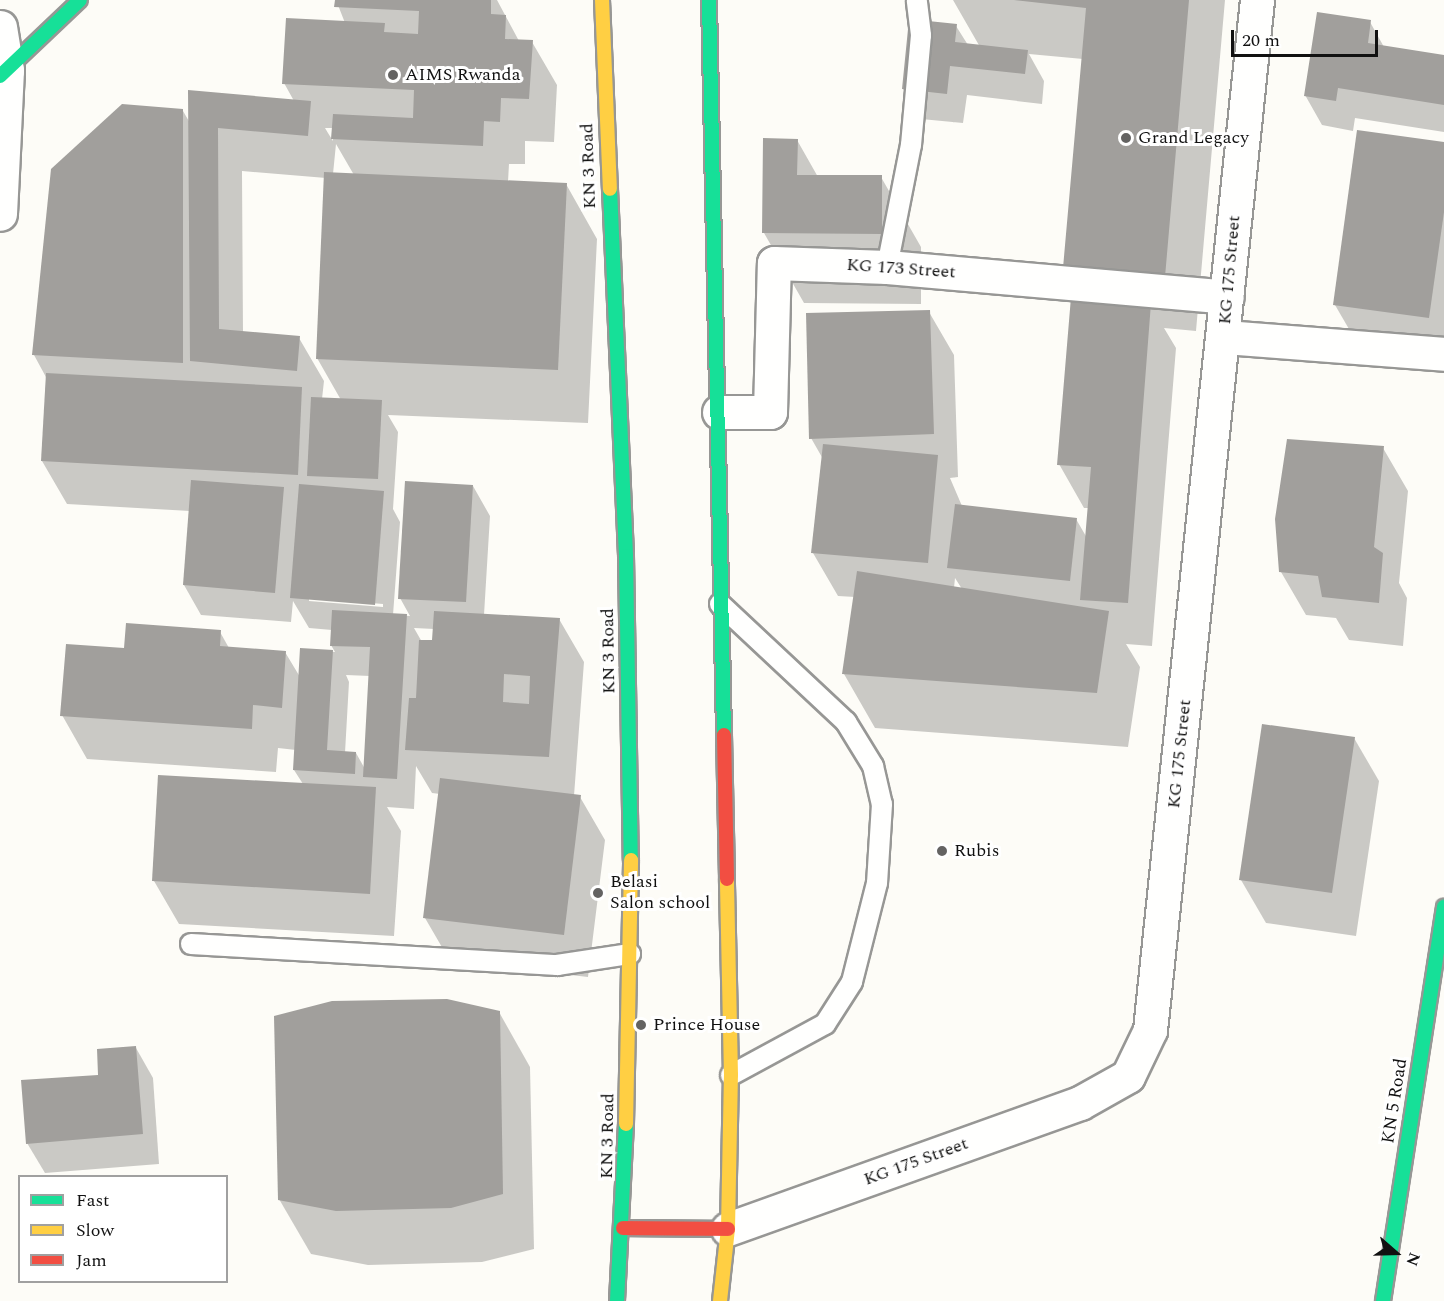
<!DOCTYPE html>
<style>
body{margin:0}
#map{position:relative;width:1444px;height:1301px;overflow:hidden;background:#fdfcf7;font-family:Spectral,serif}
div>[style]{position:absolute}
.shadow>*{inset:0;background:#0003}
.building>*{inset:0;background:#a19f9c}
.roads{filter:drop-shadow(2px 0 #979795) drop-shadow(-2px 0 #979795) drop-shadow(0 2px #979795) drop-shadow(0 -2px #979795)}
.lane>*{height:20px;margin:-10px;padding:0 10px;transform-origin:10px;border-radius:10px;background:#fffffe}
.street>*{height:33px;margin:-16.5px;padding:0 16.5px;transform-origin:16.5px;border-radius:16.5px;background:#fffffe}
.fast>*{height:14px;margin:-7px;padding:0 7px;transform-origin:7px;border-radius:7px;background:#16e098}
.slow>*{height:14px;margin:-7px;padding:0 7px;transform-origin:7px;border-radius:7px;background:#ffcf43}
.jam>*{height:14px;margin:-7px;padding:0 7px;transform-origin:7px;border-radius:7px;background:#f24e42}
.dots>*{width:16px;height:16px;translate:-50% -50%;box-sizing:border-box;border:3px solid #fff;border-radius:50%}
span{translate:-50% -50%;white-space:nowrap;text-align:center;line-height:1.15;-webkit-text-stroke:6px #fff;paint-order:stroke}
.poi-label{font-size:18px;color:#111}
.left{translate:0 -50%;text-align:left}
.street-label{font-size:18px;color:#111}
.legend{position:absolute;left:18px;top:1175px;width:210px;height:108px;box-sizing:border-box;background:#fff;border:2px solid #a0a0a0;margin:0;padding:8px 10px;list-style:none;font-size:18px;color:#111}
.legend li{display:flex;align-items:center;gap:12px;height:30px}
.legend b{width:30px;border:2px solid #a0a0a0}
.north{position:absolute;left:1366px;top:1223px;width:60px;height:60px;-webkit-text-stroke:4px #fff;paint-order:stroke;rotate:110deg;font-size:16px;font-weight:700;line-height:24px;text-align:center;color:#111}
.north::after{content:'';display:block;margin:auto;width:21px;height:27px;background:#111;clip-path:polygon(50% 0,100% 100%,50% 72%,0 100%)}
.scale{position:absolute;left:1231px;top:30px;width:147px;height:27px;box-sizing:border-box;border:3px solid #111;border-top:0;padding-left:8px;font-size:18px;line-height:21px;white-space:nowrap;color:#111;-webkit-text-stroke:4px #fff;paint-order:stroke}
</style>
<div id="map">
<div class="shadow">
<i style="clip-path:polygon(evenodd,336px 0,497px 0,519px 41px,532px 42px,557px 85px,554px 142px,525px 141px,525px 164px,509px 164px,508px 182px,566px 184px,597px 239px,588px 423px,388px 415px,398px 432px,393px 509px,400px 522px,393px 615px,410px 616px,400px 598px,473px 486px,490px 516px,484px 615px,559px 619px,584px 662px,574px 796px,580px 797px,605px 840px,588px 977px,450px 961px,425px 918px,440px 794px,432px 793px,416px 766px,414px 809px,387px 807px,401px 831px,394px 936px,179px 924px,154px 881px,303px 784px,294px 770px,296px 750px,278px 748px,276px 772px,87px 759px,62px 715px,125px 649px,220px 632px,229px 648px,285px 652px,300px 677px,302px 649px,335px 652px,331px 645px,332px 630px,309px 628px,293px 601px,291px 622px,201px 615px,184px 585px,190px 511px,67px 504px,42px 461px,47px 379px,34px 355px,183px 111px,190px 123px,294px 101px,284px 83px,345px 23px,336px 0,325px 128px,333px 128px,333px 141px,328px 133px,325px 128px,336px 0,336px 144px,354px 175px,333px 174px,336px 144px,336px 0,242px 171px,326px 178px,317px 358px,341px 400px,322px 399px,324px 381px,299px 338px,243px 333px,242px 171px,336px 0,309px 598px,383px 604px,383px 607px,309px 601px,309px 598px,336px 0,414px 628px,434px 629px,434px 642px,422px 642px,414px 628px,336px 0,346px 675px,370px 676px,365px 769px,356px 753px,345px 753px,349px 682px,346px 675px)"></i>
<i style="clip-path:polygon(evenodd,953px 0,1225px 0,1196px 331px,1164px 328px,1176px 348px,1152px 646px,1126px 644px,1140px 667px,1128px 747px,875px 728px,844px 674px,855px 597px,838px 596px,813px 553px,823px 459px,811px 438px,929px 312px,954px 355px,958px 477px,950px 478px,962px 506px,1076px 519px,1087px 538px,1089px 508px,1084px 508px,1059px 464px,1072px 299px,1083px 59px,1029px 54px,1044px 81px,1042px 104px,967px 95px,963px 123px,921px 119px,903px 89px,956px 26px,968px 45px,980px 47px,953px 0,955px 578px,962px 589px,954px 588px,955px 578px)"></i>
<i style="clip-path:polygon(1370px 22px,1384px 47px,1444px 56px,1444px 132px,1355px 118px,1353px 131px,1322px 125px,1305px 95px)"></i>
<i style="clip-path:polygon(797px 140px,818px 177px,881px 177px,921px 247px,921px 304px,804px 303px,764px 233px)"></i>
<i style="clip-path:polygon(1444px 143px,1444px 360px,1360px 348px,1335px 305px)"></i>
<i style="clip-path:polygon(1288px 441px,1383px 448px,1408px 491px,1399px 583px,1407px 598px,1403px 646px,1349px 640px,1336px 618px,1306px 615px,1281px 572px,1276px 519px)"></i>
<i style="clip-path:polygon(1354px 738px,1379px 781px,1356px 936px,1266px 923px,1241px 880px)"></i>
<i style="clip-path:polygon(499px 1012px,530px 1067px,534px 1249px,482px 1262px,368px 1265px,311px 1254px,279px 1199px)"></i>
<i style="clip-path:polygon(136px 1048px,153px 1078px,159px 1164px,45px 1173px,27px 1143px)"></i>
</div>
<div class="building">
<i style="clip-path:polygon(335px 0,491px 0,491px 14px,506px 15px,505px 39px,533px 40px,529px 99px,501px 98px,500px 122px,484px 121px,483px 146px,331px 139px,333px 114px,413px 118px,414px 90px,282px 84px,286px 18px,385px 23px,384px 32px,418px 34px,419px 11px,334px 7px)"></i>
<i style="clip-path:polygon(1014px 0,1189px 0,1165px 277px,1063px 268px,1086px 8px)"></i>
<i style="clip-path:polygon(1317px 12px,1371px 20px,1368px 43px,1444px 55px,1444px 105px,1338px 88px,1336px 101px,1304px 96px)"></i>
<i style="clip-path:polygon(909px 19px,957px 24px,955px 42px,1028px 50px,1025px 74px,950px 66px,947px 94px,902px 89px)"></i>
<i style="clip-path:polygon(188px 90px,311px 101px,308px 136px,218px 128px,219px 329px,300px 336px,297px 371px,190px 361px)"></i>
<i style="clip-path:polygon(122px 104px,183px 109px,183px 363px,32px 355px,51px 169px)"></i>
<i style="clip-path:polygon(1357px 130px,1444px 142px,1444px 212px,1429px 318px,1333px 305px)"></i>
<i style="clip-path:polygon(763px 138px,798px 139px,797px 175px,882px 175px,882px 234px,762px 233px)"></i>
<i style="clip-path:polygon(324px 172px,567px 183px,558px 370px,316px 359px)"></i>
<i style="clip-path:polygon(1071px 297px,1151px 303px,1128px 603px,1080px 600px,1091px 467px,1057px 465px)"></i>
<i style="clip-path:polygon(930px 310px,934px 434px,809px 439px,806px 313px)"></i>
<i style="clip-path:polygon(46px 373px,302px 387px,298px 475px,41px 461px)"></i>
<i style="clip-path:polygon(311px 397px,382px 400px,378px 479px,307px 476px)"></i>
<i style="clip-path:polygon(1287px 439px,1384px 446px,1374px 547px,1383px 553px,1379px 603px,1322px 597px,1318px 576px,1279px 572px,1275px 519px)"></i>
<i style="clip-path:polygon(823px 444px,938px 455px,928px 563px,811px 553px)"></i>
<i style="clip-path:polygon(191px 480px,284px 487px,275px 593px,183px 585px)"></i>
<i style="clip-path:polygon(405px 481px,473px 485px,466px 602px,398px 599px)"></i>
<i style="clip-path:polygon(299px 484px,384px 491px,375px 605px,290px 598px)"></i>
<i style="clip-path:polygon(955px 504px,1077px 518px,1070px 581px,947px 568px)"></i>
<i style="clip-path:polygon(857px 571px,1109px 611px,1097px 693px,842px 674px)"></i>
<i style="clip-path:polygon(332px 610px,407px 614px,397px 779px,363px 777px,370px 647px,330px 646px)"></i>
<i style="clip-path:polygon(evenodd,434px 611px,560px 618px,549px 757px,405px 750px,409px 698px,416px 698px,419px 640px,432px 640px,434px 611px,504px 674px,530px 676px,529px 704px,503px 702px,504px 674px)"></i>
<i style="clip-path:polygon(126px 623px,221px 630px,220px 646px,286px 651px,282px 708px,253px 705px,252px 729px,60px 716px,66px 644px,124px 648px)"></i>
<i style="clip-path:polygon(300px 648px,333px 650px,327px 750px,356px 752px,355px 774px,293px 770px)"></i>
<i style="clip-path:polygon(1262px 724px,1355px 737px,1332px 893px,1239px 880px)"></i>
<i style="clip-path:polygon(158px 775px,376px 787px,370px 894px,152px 881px)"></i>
<i style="clip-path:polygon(440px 778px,581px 795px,564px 935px,423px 918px)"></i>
<i style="clip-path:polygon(447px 999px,500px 1011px,503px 1194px,451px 1208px,336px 1211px,278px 1200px,274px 1016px,332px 1001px)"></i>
<i style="clip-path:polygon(136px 1046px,143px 1134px,26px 1144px,21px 1080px,98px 1075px,97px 1049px)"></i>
</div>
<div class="roads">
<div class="lane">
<i style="left:887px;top:267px;width:124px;rotate:-78.9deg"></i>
<i style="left:911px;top:145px;width:110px;rotate:-84.8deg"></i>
<i style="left:921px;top:35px;width:35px;rotate:-97deg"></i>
<i style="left:720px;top:604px;width:173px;rotate:43.1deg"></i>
<i style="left:846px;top:722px;width:52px;rotate:58.5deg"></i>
<i style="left:873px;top:766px;width:39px;rotate:77deg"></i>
<i style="left:882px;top:804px;width:79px;rotate:93.6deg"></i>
<i style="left:877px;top:883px;width:102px;rotate:104.2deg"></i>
<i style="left:852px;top:982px;width:50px;rotate:122.7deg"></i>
<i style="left:825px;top:1024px;width:107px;rotate:151.5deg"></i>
<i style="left:191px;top:944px;width:367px;rotate:3.3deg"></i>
<i style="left:557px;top:965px;width:74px;rotate:-8.6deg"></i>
</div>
<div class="street">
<i style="left:0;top:27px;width:44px;rotate:80.8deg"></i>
<i style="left:7px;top:70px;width:144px;rotate:92.8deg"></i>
<i style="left:1225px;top:337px;width:220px;rotate:4.4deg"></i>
<i style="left:719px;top:412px;width:51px"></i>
<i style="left:770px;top:412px;width:149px;rotate:-88.5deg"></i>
<i style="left:774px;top:263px;width:113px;rotate:2deg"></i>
<i style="left:887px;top:267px;width:341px;rotate:5deg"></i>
<i style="left:728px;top:1229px;width:374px;rotate:-19.7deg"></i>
<i style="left:1080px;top:1103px;width:55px;rotate:-29.4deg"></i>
<i style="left:1128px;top:1076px;width:51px;rotate:-64.4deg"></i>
<i style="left:1150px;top:1030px;width:1036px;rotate:-84.07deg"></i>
</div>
<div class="fast">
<i style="left:709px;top:0;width:735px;rotate:88.83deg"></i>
<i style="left:0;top:76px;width:110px;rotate:-43.5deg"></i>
<i style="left:610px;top:189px;width:367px;rotate:87.5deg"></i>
<i style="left:626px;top:556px;width:304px;rotate:89.1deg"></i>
<i style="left:617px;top:1301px;width:177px;rotate:-87.1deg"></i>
<i style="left:1383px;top:1301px;width:399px;rotate:-81.2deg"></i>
</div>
<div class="slow">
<i style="left:602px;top:0;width:189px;rotate:87.6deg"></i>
<i style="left:626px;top:1124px;width:264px;rotate:-88.9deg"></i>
<i style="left:720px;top:1301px;width:72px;rotate:-83.7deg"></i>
<i style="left:728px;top:1229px;width:154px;rotate:-88.9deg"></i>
<i style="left:731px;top:1075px;width:196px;rotate:-91.2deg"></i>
</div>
<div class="jam">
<i style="left:724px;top:735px;width:144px;rotate:88.8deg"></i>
<i style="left:623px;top:1228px;width:105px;rotate:0.5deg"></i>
</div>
</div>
<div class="dots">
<i style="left:393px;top:75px;background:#646362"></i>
<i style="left:1126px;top:138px;background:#646362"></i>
<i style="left:942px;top:851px;background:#646362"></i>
<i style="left:598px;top:893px;background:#646362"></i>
<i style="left:641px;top:1025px;background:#646362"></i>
</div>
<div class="poi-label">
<span class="left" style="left:405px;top:75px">AIMS Rwanda</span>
<span class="left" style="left:1138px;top:138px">Grand Legacy</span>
<span class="left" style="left:954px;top:851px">Rubis</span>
<span class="left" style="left:610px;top:893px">Belasi<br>Salon school</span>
<span class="left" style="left:653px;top:1025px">Prince House</span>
</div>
<div class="street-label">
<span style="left:589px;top:166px;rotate:-92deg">KN 3 Road</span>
<span style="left:901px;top:269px;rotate:4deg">KG 173 Street</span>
<span style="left:1230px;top:270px;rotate:-85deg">KG 175 Street</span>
<span style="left:609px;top:651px;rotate:-91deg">KN 3 Road</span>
<span style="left:1180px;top:754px;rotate:-84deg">KG 175 Street</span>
<span style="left:1395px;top:1101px;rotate:-81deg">KN 5 Road</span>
<span style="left:608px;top:1136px;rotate:-89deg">KN 3 Road</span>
<span style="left:916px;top:1162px;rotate:-20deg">KG 175 Street</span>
</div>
<ul class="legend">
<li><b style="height:8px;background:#16e098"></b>Fast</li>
<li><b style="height:8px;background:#ffcf43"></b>Slow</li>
<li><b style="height:8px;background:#f24e42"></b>Jam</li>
</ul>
<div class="north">N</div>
<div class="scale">20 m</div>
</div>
